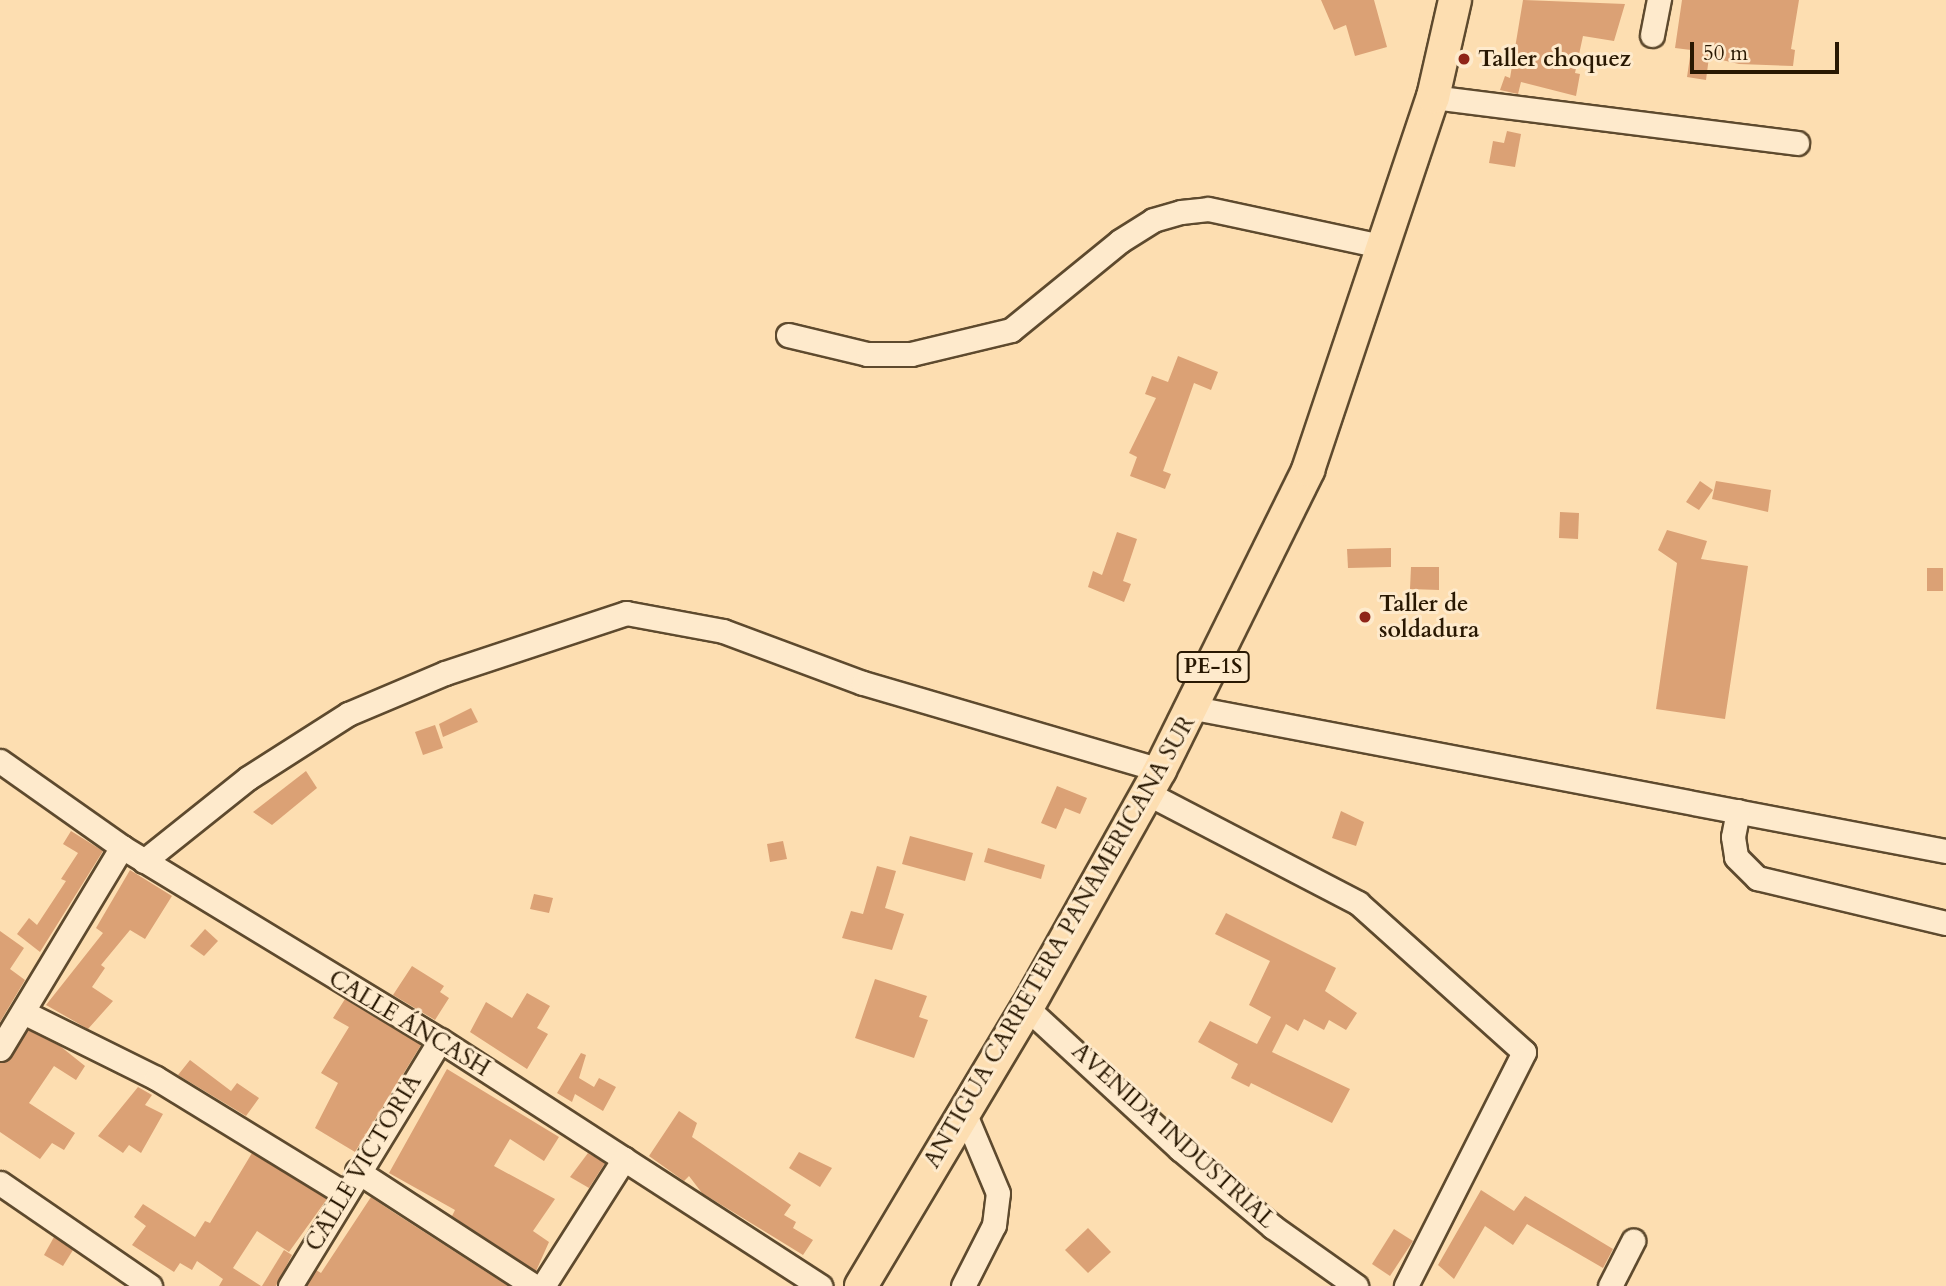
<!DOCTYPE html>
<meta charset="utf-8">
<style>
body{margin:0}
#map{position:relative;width:1946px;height:1286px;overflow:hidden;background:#fddeb1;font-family:Cardo,serif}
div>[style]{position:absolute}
.building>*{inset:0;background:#dba175}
.roads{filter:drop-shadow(2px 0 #5e4a2e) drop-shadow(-2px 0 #5e4a2e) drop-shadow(0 2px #5e4a2e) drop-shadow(0 -2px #5e4a2e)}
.minor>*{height:23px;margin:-11.5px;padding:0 11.5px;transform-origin:11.5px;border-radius:11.5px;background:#feeacc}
.highway>*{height:32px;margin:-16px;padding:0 16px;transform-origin:16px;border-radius:16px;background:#fddeb1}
.dots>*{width:19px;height:19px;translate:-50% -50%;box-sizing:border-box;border:4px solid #feeacc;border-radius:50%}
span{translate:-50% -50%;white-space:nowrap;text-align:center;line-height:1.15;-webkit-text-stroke:6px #feeacc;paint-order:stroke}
.shield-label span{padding:2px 5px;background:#feeacc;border:2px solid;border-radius:5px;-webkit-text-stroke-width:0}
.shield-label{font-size:21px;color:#291802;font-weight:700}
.poi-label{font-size:23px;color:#291802;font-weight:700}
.left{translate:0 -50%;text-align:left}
.street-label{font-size:23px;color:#291802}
.scale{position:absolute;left:1690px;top:42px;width:149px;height:32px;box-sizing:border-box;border:4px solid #291802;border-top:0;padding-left:9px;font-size:21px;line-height:24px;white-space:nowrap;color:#291802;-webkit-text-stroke:5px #feeacc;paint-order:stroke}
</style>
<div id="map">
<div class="building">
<i style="clip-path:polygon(1321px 0,1374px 0,1387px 47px,1355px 56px,1346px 25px,1334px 30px)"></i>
<i style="clip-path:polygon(1523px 0,1625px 4px,1614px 41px,1583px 36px,1575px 73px,1580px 74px,1576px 96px,1521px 82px,1518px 94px,1500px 90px,1505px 76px,1510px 78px)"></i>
<i style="clip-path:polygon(1682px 0,1799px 0,1791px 49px,1795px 50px,1793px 66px,1739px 64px,1709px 57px,1706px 80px,1687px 77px,1691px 50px,1675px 48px)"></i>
<i style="clip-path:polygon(1507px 131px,1521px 134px,1515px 167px,1489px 163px,1493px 141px,1504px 143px)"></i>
<i style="clip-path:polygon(1178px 356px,1218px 372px,1211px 390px,1194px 383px,1163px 471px,1171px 474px,1165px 489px,1130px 476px,1137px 457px,1129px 453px,1156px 398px,1145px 394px,1152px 376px,1168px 382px)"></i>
<i style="clip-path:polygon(1700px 481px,1713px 490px,1699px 510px,1686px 502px)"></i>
<i style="clip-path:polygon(1716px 481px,1771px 490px,1768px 512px,1712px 499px)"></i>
<i style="clip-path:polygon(1560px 512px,1579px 513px,1578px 539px,1559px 538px)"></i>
<i style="clip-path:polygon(1667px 530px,1707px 541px,1701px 559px,1748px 566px,1725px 719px,1656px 709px,1677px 563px,1658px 550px)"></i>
<i style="clip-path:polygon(1117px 532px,1137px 539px,1123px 581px,1131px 584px,1124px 602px,1088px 587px,1093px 571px,1102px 575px)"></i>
<i style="clip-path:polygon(1391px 548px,1391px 567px,1348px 568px,1347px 549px)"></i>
<i style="clip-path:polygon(1411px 567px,1439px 567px,1439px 590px,1410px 589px)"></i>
<i style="clip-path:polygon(1927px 568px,1943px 568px,1943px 591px,1927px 591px)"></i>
<i style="clip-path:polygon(471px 708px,478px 722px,443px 737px,439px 724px)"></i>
<i style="clip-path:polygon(435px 725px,443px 748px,423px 755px,415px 732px)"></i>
<i style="clip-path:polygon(306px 771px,317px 788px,272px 825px,253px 812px)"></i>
<i style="clip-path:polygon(1057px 786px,1087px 798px,1080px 814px,1065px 808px,1056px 829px,1041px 823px)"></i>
<i style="clip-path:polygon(1341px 811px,1364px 822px,1356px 846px,1332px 838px)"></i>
<i style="clip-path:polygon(71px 831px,103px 851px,40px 952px,17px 934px,29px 918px,37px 925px,66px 881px,61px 879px,78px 853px,63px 844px)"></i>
<i style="clip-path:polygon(910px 836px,973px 853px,965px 881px,902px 864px)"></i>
<i style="clip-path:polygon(783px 841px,787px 859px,770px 862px,767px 844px)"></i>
<i style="clip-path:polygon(988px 848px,1045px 865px,1041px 879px,984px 862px)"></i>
<i style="clip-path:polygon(877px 866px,896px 871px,885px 908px,904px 914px,892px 950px,842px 938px,851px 911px,863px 914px)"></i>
<i style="clip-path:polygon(130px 870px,172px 896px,145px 939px,130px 930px,101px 965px,105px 968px,92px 987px,113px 1001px,88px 1029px,46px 1005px,103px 933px,96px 928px)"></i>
<i style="clip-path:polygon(534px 894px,553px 898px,549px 913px,530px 909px)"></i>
<i style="clip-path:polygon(1226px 913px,1336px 968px,1325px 991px,1357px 1013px,1346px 1030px,1329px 1020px,1324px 1030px,1304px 1019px,1298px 1031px,1286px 1024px,1272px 1052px,1350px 1089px,1332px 1123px,1251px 1083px,1249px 1087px,1231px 1078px,1238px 1064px,1198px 1042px,1210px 1021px,1257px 1044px,1271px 1017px,1249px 1005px,1270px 961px,1215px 934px)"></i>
<i style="clip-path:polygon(205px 929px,218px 941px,204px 956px,190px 946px)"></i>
<i style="clip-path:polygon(0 931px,24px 948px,10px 969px,25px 980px,0 1022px)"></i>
<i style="clip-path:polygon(412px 966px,444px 986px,440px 992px,449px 998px,435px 1020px,393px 995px)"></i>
<i style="clip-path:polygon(875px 979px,927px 996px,919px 1017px,928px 1020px,914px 1058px,855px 1038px)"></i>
<i style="clip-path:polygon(527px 993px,550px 1006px,537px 1028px,548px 1034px,527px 1069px,470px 1032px,486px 1002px,512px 1018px)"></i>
<i style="clip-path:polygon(345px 999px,421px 1045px,355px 1152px,315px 1128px,338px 1083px,321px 1073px,349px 1027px,333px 1018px)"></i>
<i style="clip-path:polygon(28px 1030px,60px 1046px,85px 1066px,76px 1080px,54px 1066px,29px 1103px,75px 1133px,64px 1150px,52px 1143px,40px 1159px,0 1132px,0 1063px,12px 1057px)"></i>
<i style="clip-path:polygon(581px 1053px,586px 1055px,579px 1078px,594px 1087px,599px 1078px,616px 1087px,603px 1111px,575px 1094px,572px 1102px,557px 1093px)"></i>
<i style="clip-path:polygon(190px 1060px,231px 1091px,237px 1083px,259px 1098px,246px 1116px,178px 1075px)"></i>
<i style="clip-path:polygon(447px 1069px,559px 1137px,544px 1161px,510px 1139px,494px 1166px,555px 1199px,533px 1231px,549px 1242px,536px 1271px,452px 1216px,455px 1210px,389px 1173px)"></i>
<i style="clip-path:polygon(138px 1087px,152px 1095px,145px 1105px,163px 1114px,141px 1153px,129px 1145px,123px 1153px,98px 1136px)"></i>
<i style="clip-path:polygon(679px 1111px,697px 1123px,692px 1137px,791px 1205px,784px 1215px,796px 1222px,793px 1228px,813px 1240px,803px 1255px,702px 1193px,689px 1176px,684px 1181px,649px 1156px)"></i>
<i style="clip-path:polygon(799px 1152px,832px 1168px,820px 1187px,789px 1168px)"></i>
<i style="clip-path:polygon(252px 1153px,327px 1199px,289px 1252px,257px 1231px,233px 1268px,261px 1286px,219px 1286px,223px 1279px,197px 1261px,192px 1270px,180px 1263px,174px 1272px,132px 1245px,146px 1226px,134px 1217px,143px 1204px,195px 1237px,205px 1221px,210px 1223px)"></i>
<i style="clip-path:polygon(588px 1153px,605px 1163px,589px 1188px,570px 1177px)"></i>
<i style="clip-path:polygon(1481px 1190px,1514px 1211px,1525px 1196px,1613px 1249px,1603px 1268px,1527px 1224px,1513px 1245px,1485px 1226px,1454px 1279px,1438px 1265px)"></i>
<i style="clip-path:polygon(371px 1197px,390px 1210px,508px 1286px,306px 1286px,316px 1270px,321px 1273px)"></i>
<i style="clip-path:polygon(1088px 1228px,1111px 1252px,1088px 1273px,1065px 1250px)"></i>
<i style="clip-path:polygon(1394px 1229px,1413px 1241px,1390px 1276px,1372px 1264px)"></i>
<i style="clip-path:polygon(54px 1237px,73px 1250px,63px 1266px,44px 1255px)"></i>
<i style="clip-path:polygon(284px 1250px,292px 1255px,276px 1286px,262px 1286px)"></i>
</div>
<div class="roads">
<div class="minor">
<i style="left:1652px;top:35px;width:36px;rotate:-79deg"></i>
<i style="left:1433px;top:97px;width:367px;rotate:7.2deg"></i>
<i style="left:788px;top:335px;width:81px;rotate:13.5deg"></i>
<i style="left:867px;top:354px;width:44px"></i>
<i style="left:911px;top:354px;width:103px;rotate:-13.5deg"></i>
<i style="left:1011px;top:330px;width:141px;rotate:-39.2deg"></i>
<i style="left:1120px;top:241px;width:39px;rotate:-32deg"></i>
<i style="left:1153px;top:220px;width:29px;rotate:-16deg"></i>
<i style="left:1181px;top:212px;width:27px;rotate:-6deg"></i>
<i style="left:1208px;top:209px;width:176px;rotate:12.1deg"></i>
<i style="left:1194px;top:708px;width:765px;rotate:10.77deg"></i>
<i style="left:0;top:761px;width:149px;rotate:35.2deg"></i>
<i style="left:122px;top:847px;width:372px;rotate:31.3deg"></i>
<i style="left:440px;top:1040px;width:453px;rotate:32.9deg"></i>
<i style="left:1147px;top:793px;width:238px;rotate:27.5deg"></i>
<i style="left:1358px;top:903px;width:223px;rotate:41.9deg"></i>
<i style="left:1524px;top:1052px;width:262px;rotate:116.8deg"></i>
<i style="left:1738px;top:811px;width:26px;rotate:101deg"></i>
<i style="left:1733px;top:837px;width:20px;rotate:81deg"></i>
<i style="left:1736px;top:857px;width:30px;rotate:45deg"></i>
<i style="left:1757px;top:878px;width:194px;rotate:13.4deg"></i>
<i style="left:144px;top:861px;width:133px;rotate:-38.6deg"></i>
<i style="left:248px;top:778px;width:119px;rotate:-32.6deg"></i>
<i style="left:348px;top:714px;width:105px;rotate:-22.9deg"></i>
<i style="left:445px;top:673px;width:191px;rotate:-18.3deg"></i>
<i style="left:626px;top:613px;width:99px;rotate:10.5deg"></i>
<i style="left:723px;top:631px;width:149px;rotate:20.4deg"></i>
<i style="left:863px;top:683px;width:309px;rotate:16.3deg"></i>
<i style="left:1027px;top:1008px;width:208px;rotate:42.7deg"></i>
<i style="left:1180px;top:1149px;width:121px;rotate:40deg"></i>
<i style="left:1273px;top:1227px;width:102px;rotate:35.4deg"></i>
<i style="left:23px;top:1012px;width:148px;rotate:26.4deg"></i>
<i style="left:156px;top:1078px;width:220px;rotate:31.5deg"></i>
<i style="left:0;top:1049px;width:236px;rotate:-58.9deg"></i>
<i style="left:357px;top:1171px;width:211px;rotate:33deg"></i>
<i style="left:0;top:1183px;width:182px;rotate:34.5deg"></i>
<i style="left:290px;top:1286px;width:288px;rotate:-58.6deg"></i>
<i style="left:543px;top:1286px;width:151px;rotate:-57.5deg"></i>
<i style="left:963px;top:1286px;width:68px;rotate:-63.1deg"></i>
<i style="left:994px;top:1225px;width:32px;rotate:-83deg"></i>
<i style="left:998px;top:1193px;width:88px;rotate:-112.8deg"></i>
<i style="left:1610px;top:1286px;width:51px;rotate:-62.9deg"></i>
</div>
<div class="highway">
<i style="left:861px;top:1286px;width:324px;rotate:-59.2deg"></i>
<i style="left:1027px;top:1008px;width:273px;rotate:-60.8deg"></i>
<i style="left:1160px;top:770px;width:335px;rotate:-63.7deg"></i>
<i style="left:1308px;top:470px;width:393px;rotate:-71.5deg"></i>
<i style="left:1433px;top:97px;width:99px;rotate:-77.2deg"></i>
</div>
</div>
<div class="dots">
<i style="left:1464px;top:59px;background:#8f2418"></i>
<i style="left:1365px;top:617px;background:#8f2418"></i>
</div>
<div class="shield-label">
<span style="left:1213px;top:667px">PE-1S</span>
</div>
<div class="poi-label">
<span class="left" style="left:1478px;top:59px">Taller choquez</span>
<span class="left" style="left:1379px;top:617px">Taller de<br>soldadura</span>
</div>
<div class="street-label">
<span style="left:1060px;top:942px;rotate:-60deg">ANTIGUA CARRETERA PANAMERICANA SUR</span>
<span style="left:409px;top:1024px;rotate:31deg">CALLE ÁNCASH</span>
<span style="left:1173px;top:1136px;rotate:42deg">AVENIDA INDUSTRIAL</span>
<span style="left:364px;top:1163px;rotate:-59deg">CALLE VICTORIA</span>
</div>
<div class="scale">50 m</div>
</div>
